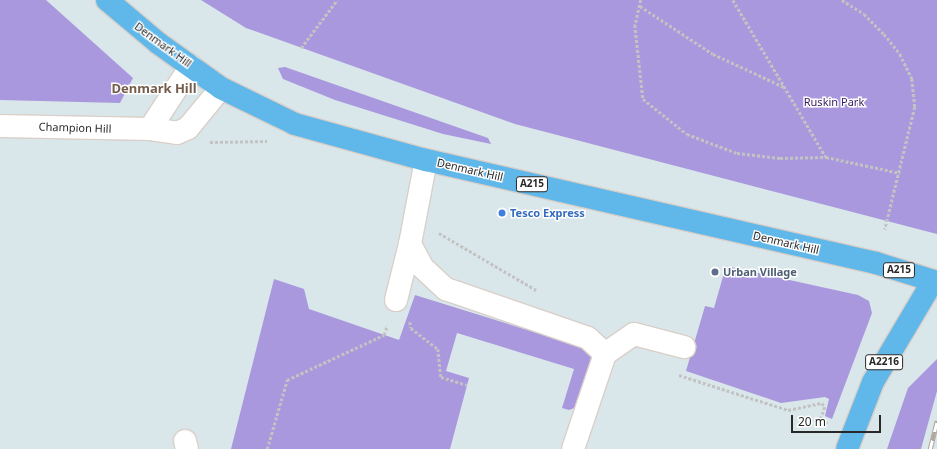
<!DOCTYPE html>
<style>
body{margin:0}
#map{position:relative;width:937px;height:449px;overflow:hidden;background:#d9e7ea;font-family:"Noto Sans",sans-serif}
div>[style]{position:absolute}
.green>*{inset:0;background:#a998de}
.path>*{height:2.5px;margin-top:-1.25px;transform-origin:0;background:repeating-linear-gradient(90deg,#c3c3c3 0 3px,transparent 0 5px)}
.roads{filter:drop-shadow(1px 0 #d9cfc8) drop-shadow(-1px 0 #d9cfc8) drop-shadow(0 1px #d9cfc8) drop-shadow(0 -1px #d9cfc8)}
.minor>*{height:22px;margin:-11px;padding:0 11px;transform-origin:11px;border-radius:11px;background:#fff}
.major>*{height:22px;margin:-11px;padding:0 11px;transform-origin:11px;border-radius:11px;background:#5fb8e9}
.rail>*{height:4.5px;margin-top:-2.25px;transform-origin:0;background:repeating-linear-gradient(90deg,#fff 0 9px,#b1a69d 0 18px);box-sizing:border-box;border-block:1px solid #b1a69d}
.dots>*{width:11px;height:11px;translate:-50% -50%;box-sizing:border-box;border:2px solid #fff;border-radius:50%}
span{translate:-50% -50%;white-space:nowrap;text-align:center;line-height:1.15;-webkit-text-stroke:3px #fff;paint-order:stroke}
.shield-label span{padding:1px 3px;background:#fff;border:1px solid;border-radius:3px;-webkit-text-stroke-width:0}
.shield-label{font-size:10px;color:#282828;font-weight:700}
.street-label{font-size:11px;color:#282828}
.park-label{font-size:11px;color:#361c60}
.shop-label{font-size:11px;color:#366cbe;font-weight:700}
.left{translate:0 -50%;text-align:left}
.service-label{font-size:11px;color:#4e5e75;font-weight:700}
.quarter-label{font-size:13px;color:#765c4b;font-weight:700}
.scale{position:absolute;left:791px;top:415px;width:90px;height:18px;box-sizing:border-box;border:2px solid #282828;border-top:0;padding-left:5px;font-size:12px;line-height:14px;white-space:nowrap;color:#282828;-webkit-text-stroke:3px #fff;paint-order:stroke}
</style>
<div id="map">
<div class="green">
<i style="clip-path:polygon(0 0,46px 0,133px 78px,120px 103px,0 100px)"></i>
<i style="clip-path:polygon(201px 0,937px 0,937px 234px,515px 124px,246px 28px)"></i>
<i style="clip-path:polygon(285px 67px,488px 138px,491px 144px,443px 134px,335px 100px,283px 79px,278px 68px)"></i>
<i style="clip-path:polygon(726px 266px,858px 295px,869px 301px,872px 313px,832px 419px,825px 416px,829px 399px,825px 397px,781px 403px,686px 371px,705px 306px,714px 308px)"></i>
<i style="clip-path:polygon(274px 279px,304px 289px,309px 309px,399px 340px,415px 295px,582px 347px,591px 357px,590px 372px,577px 407px,569px 410px,562px 408px,574px 369px,457px 333px,446px 371px,469px 378px,450px 449px,231px 449px)"></i>
<i style="clip-path:polygon(937px 359px,937px 391px,921px 449px,887px 449px,908px 388px)"></i>
</div>
<div class="path">
<i style="left:641px;top:0;width:26px;rotate:103deg"></i>
<i style="left:635px;top:25px;width:74px;rotate:83.8deg"></i>
<i style="left:643px;top:99px;width:56px;rotate:38.5deg"></i>
<i style="left:687px;top:134px;width:53px;rotate:20.8deg"></i>
<i style="left:737px;top:153px;width:43px;rotate:6.6deg"></i>
<i style="left:780px;top:158px;width:46px;rotate:-1.2deg"></i>
<i style="left:826px;top:157px;width:76px;rotate:12.2deg"></i>
<i style="left:733px;top:0;width:182px;rotate:59.4deg"></i>
<i style="left:842px;top:0;width:26px;rotate:32deg"></i>
<i style="left:864px;top:14px;width:28px;rotate:45deg"></i>
<i style="left:884px;top:34px;width:26px;rotate:51deg"></i>
<i style="left:900px;top:54px;width:28px;rotate:64deg"></i>
<i style="left:912px;top:79px;width:28px;rotate:84deg"></i>
<i style="left:915px;top:107px;width:126px;rotate:103.8deg"></i>
<i style="left:640px;top:6px;width:87px;rotate:33.3deg"></i>
<i style="left:713px;top:54px;width:78px;rotate:24.9deg"></i>
<i style="left:301px;top:48px;width:60px;rotate:-53.1deg"></i>
<i style="left:210px;top:142px;width:57px;rotate:-1deg"></i>
<i style="left:439px;top:233px;width:113px;rotate:30.4deg"></i>
<i style="left:410px;top:322px;width:6px;rotate:81deg"></i>
<i style="left:411px;top:328px;width:34px;rotate:38deg"></i>
<i style="left:438px;top:349px;width:28px;rotate:84deg"></i>
<i style="left:441px;top:377px;width:27px;rotate:17deg"></i>
<i style="left:679px;top:375px;width:114px;rotate:17.8deg"></i>
<i style="left:788px;top:410px;width:35px;rotate:-12deg"></i>
<i style="left:822px;top:403px;width:5px;rotate:53deg"></i>
<i style="left:825px;top:407px;width:15px;rotate:110deg"></i>
<i style="left:820px;top:421px;width:8px;rotate:14deg"></i>
<i style="left:267px;top:449px;width:72px;rotate:-73.8deg"></i>
<i style="left:287px;top:380px;width:107px;rotate:-24.9deg"></i>
<i style="left:384px;top:335px;width:10px;rotate:-73deg"></i>
</div>
<div class="roads">
<div class="minor">
<i style="left:191px;top:66px;width:75px;rotate:123.1deg"></i>
<i style="left:150px;top:129px;width:27px;rotate:8deg"></i>
<i style="left:177px;top:133px;width:12px;rotate:-24deg"></i>
<i style="left:188px;top:128px;width:52px;rotate:-50.5deg"></i>
<i style="left:0;top:126px;width:150px;rotate:1.1deg"></i>
<i style="left:426px;top:160px;width:86px;rotate:100.8deg"></i>
<i style="left:410px;top:244px;width:26px;rotate:62deg"></i>
<i style="left:422px;top:267px;width:33px;rotate:43deg"></i>
<i style="left:446px;top:289px;width:150px;rotate:19deg"></i>
<i style="left:588px;top:338px;width:23px;rotate:43deg"></i>
<i style="left:605px;top:354px;width:100px;rotate:108.6deg"></i>
<i style="left:396px;top:300px;width:58px;rotate:-76deg"></i>
<i style="left:605px;top:354px;width:35px;rotate:-35deg"></i>
<i style="left:634px;top:334px;width:52px;rotate:14.6deg"></i>
<i style="left:185px;top:441px;width:8px;rotate:76deg"></i>
</div>
<div class="major">
<i style="left:107px;top:0;width:67px;rotate:40.1deg"></i>
<i style="left:158px;top:43px;width:77px;rotate:35.5deg"></i>
<i style="left:221px;top:88px;width:82px;rotate:25.9deg"></i>
<i style="left:295px;top:124px;width:136px;rotate:15.4deg"></i>
<i style="left:426px;top:160px;width:462px;rotate:12.9deg"></i>
<i style="left:876px;top:263px;width:64px;rotate:17.3deg"></i>
<i style="left:847px;top:449px;width:72px;rotate:-68.8deg"></i>
<i style="left:873px;top:382px;width:117px;rotate:-59.3deg"></i>
</div>
</div>
<div class="rail">
<i style="left:930px;top:449px;width:29px;rotate:-76deg"></i>
</div>
<div class="dots">
<i style="left:502px;top:213px;background:#3f7fe0"></i>
<i style="left:715px;top:272px;background:#5c6f8a"></i>
</div>
<div class="shield-label">
<span style="left:532px;top:184px">A215</span>
<span style="left:899px;top:270px">A215</span>
<span style="left:884px;top:362px">A2216</span>
</div>
<div class="street-label">
<span style="left:163px;top:45px;rotate:36deg">Denmark Hill</span>
<span style="left:75px;top:128px;rotate:2deg">Champion Hill</span>
<span style="left:470px;top:170px;rotate:13deg">Denmark Hill</span>
<span style="left:786px;top:243px;rotate:13deg">Denmark Hill</span>
</div>
<div class="park-label">
<span style="left:834px;top:102px">Ruskin Park</span>
</div>
<div class="shop-label">
<span class="left" style="left:510px;top:213px">Tesco Express</span>
</div>
<div class="service-label">
<span class="left" style="left:723px;top:272px">Urban Village</span>
</div>
<div class="quarter-label">
<span style="left:154px;top:88px">Denmark Hill</span>
</div>
<div class="scale">20 m</div>
</div>
